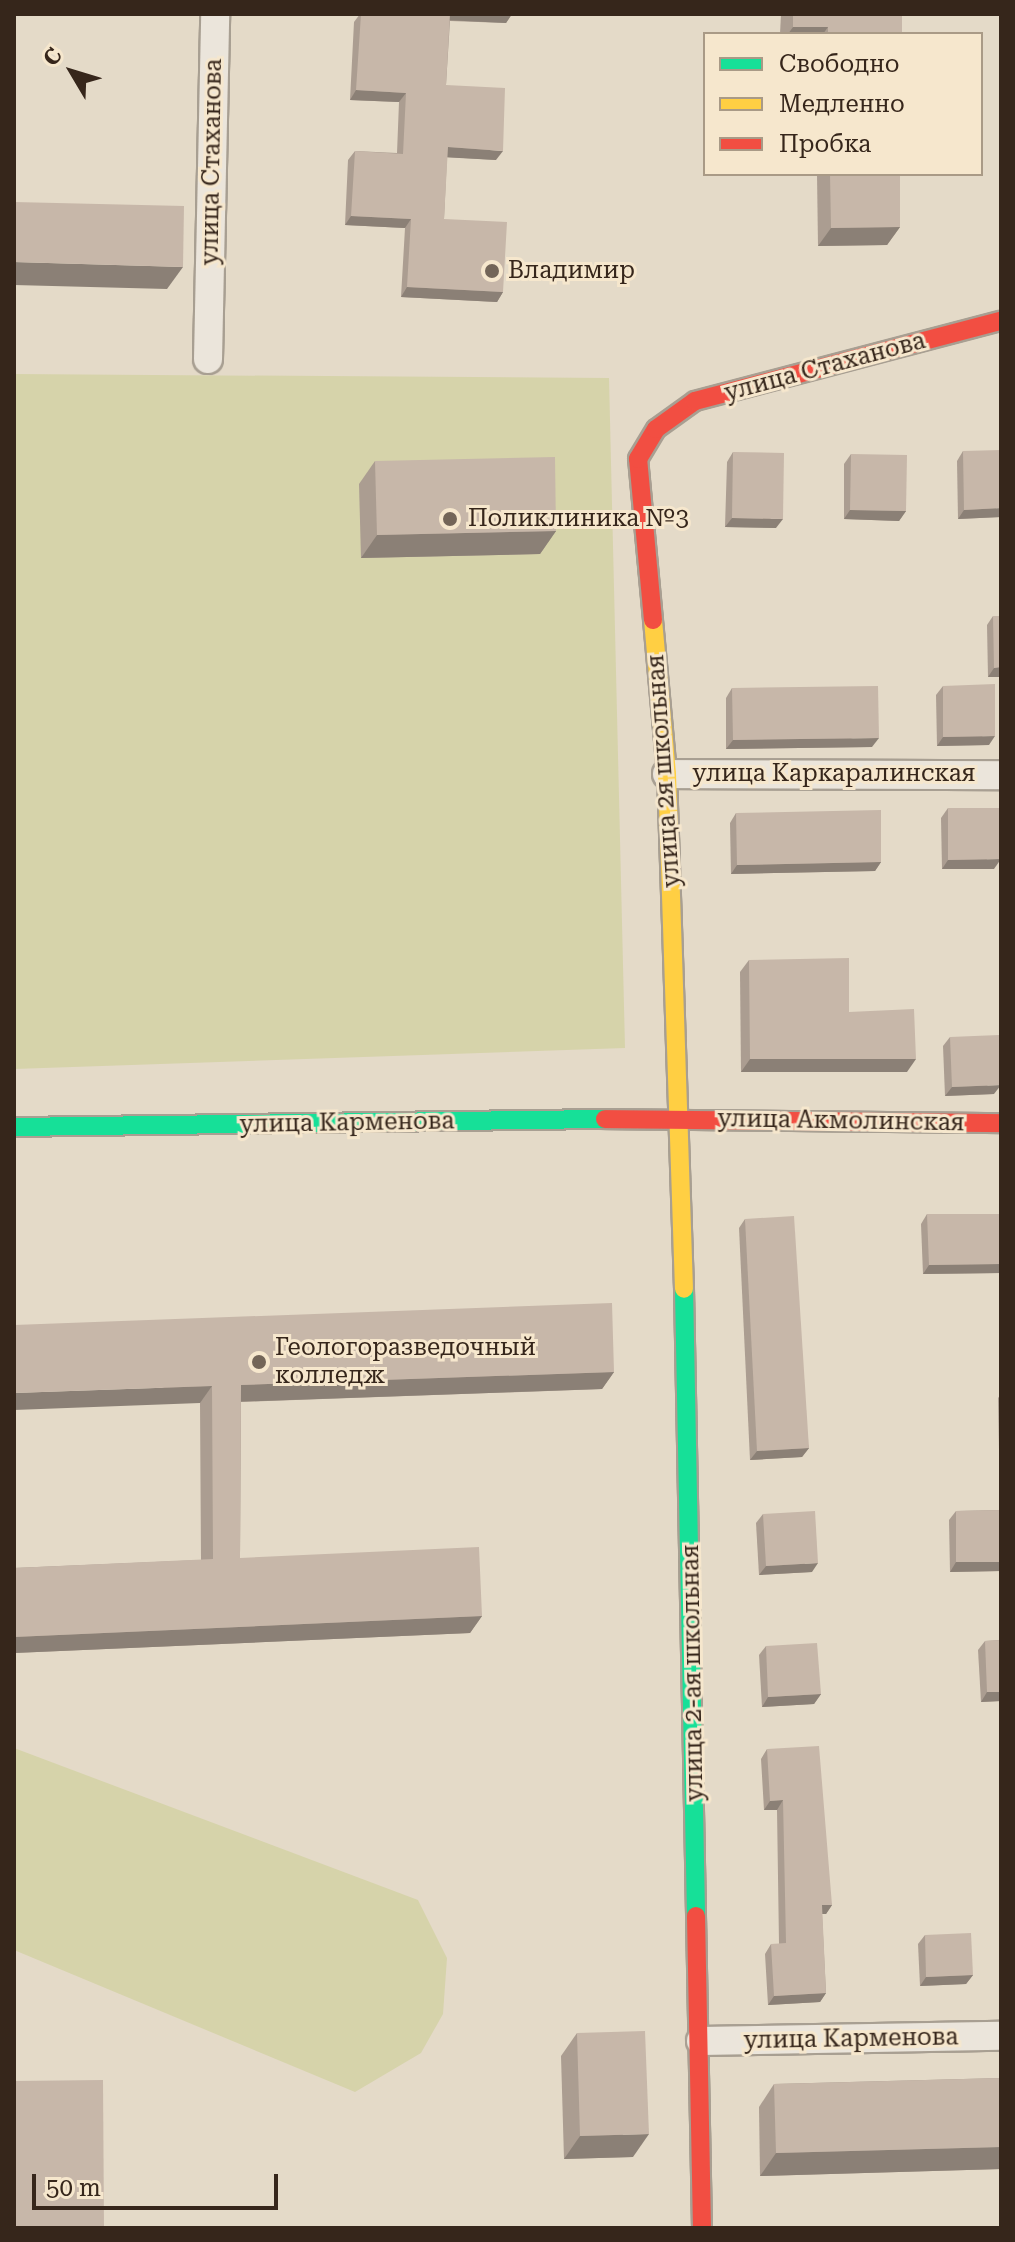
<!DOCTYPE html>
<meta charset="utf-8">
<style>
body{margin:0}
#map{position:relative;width:1015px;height:2242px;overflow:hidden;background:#e4dac8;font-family:"Roboto Serif",serif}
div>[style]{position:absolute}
.green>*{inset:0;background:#d6d3aa}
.roads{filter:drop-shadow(2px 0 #a89f92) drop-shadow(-2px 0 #a89f92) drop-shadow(0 2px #a89f92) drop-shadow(0 -2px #a89f92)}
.street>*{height:28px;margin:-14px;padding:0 14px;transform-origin:14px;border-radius:14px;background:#ebe5db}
.fast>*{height:18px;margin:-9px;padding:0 9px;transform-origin:9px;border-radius:9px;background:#16e098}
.slow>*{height:18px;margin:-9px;padding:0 9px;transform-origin:9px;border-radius:9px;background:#ffcf43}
.jam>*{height:18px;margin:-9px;padding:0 9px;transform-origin:9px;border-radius:9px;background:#f24e42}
.wall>*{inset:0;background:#ab9d91}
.shaded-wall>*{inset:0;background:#8b8076}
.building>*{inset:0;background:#c7b7a9}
.dots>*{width:22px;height:22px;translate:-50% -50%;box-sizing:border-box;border:4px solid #f6e7cd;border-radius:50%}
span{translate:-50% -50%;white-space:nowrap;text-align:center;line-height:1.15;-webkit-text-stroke:6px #f6e7cd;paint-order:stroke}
.street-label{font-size:24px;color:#36261b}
.poi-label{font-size:24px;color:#36261b}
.left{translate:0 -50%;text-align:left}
.frame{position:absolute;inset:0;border:16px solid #36261b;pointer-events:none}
.legend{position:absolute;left:703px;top:32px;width:280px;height:144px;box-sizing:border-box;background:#f6e7cd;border:2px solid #a99a86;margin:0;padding:10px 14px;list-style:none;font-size:24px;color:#36261b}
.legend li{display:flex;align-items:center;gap:16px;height:40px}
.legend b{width:40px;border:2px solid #a99a86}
.north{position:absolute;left:32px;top:32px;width:80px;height:80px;-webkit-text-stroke:6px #f6e7cd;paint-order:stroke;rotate:308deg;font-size:22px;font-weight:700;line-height:32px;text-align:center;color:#36261b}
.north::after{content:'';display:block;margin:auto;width:28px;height:36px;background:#36261b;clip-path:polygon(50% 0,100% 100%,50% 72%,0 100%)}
.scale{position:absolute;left:32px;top:2174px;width:246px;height:36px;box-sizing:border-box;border:4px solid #36261b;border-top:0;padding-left:10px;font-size:24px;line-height:28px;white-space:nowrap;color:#36261b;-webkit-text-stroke:6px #f6e7cd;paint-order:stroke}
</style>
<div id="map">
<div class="green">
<i style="clip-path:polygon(14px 374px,609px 378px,625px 1048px,14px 1069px)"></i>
<i style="clip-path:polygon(14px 1748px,418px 1900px,447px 1958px,443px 2014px,421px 2053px,355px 2092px,14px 1950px)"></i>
</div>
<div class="roads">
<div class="street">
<i style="left:208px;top:359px;width:345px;rotate:-88.8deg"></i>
<i style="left:667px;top:774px;width:334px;rotate:0.2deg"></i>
<i style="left:701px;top:2041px;width:300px;rotate:-1deg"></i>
</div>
<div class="fast">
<i style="left:14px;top:1127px;width:591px;rotate:-0.78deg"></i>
<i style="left:684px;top:1289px;width:627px;rotate:88.9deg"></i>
</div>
<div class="slow">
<i style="left:653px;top:620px;width:155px;rotate:84.8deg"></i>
<i style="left:667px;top:774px;width:515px;rotate:88.11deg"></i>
</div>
<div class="jam">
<i style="left:653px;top:620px;width:162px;rotate:-95.3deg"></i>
<i style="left:638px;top:459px;width:35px;rotate:-59deg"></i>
<i style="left:656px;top:429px;width:48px;rotate:-35.7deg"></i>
<i style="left:695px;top:401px;width:316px;rotate:-14.7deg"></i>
<i style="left:605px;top:1119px;width:396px;rotate:0.6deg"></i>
<i style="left:696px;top:1916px;width:312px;rotate:88.9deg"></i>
</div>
</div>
<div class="wall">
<i style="clip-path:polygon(360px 14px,512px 14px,506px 23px,450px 21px,446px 85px,496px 160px,447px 157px,444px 219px,503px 292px,497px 302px,401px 297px,405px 228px,345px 225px,348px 160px,355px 151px,397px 153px,399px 102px,350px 100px,354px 22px)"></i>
<i style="clip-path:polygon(781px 14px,902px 14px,902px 34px,780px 34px)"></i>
<i style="clip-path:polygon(817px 174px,900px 174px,900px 227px,887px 245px,818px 246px)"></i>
<i style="clip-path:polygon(963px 451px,1001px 517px,958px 519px,957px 461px)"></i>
<i style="clip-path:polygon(733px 452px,776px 528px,725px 527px,727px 462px)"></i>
<i style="clip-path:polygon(851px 454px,906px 511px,899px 521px,844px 519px,844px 464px)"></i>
<i style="clip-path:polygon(375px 461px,556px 531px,540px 554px,361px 558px,359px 484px)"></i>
<i style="clip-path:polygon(993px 616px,1001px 616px,1001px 677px,988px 677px,987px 625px)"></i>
<i style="clip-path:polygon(943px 686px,989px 745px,937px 746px,936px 695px)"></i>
<i style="clip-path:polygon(732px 688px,872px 747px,726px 749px,726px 698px)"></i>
<i style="clip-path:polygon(948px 808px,994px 869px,942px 869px,941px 818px)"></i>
<i style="clip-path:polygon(736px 813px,881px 862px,875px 871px,731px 874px,730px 823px)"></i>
<i style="clip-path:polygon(749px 960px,849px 1012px,907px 1072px,741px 1072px,740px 972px)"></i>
<i style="clip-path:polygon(950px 1037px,994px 1094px,945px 1096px,943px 1046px)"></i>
<i style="clip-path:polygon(927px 1214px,1001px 1214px,1001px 1273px,923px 1274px,921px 1224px)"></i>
<i style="clip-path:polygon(745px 1219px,809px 1448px,802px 1457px,750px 1460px,739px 1228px)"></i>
<i style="clip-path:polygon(14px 1325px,614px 1372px,602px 1389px,241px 1402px,240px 1558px,482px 1616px,470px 1633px,14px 1653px,14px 1568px,201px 1560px,200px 1403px)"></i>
<i style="clip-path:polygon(1001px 1394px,1001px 1450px,999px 1450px,998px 1398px)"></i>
<i style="clip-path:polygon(1001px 1510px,1001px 1571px,950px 1572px,949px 1520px,956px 1511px)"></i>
<i style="clip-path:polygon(763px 1514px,812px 1572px,759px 1575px,756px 1523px)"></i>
<i style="clip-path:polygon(1001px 1640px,1001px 1701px,981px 1702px,978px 1650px,985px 1641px)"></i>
<i style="clip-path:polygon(766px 1646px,821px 1694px,814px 1704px,762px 1707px,759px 1655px)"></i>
<i style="clip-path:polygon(767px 1749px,832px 1905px,826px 1914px,822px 1914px,826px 1993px,820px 2002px,768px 2005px,765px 1954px,771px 1944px,779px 1944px,777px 1810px,764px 1810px,761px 1759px)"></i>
<i style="clip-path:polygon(925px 1935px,973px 1975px,966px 1984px,920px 1986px,918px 1944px)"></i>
<i style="clip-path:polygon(577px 2033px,633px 2157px,564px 2159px,561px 2056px)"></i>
<i style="clip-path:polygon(1001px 2078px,1001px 2169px,760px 2176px,759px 2107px,774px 2084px)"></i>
</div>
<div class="shaded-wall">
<i style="clip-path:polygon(448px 14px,512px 14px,506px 23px,444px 20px)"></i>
<i style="clip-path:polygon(793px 27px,828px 27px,823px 34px,788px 34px)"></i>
<i style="clip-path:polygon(356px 90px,406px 93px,399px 102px,350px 100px)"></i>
<i style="clip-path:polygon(448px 147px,503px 151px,496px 160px,441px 157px)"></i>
<i style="clip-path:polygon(351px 216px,411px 219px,405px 228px,345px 225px)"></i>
<i style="clip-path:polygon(900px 227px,887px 245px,818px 246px,831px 228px)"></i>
<i style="clip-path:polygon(14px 262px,183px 267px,167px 289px,14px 285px)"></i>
<i style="clip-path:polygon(407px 287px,503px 292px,497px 302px,401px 297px)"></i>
<i style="clip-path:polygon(1001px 508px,1001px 517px,958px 519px,964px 510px)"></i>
<i style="clip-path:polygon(850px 510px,906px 511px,899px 521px,844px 519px)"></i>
<i style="clip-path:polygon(732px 518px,783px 519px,776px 528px,725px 527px)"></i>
<i style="clip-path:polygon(556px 531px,540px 554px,361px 558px,377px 535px)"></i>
<i style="clip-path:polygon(1001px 667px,1001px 677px,988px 677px,994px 668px)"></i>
<i style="clip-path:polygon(995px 736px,989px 745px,937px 746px,943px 737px)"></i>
<i style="clip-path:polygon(879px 738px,872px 747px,726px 749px,733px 740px)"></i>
<i style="clip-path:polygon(1001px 859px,994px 869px,942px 869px,948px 860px)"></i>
<i style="clip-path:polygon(881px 862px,875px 871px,731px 874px,737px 865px)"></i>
<i style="clip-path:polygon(750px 1059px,916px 1059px,907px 1072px,741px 1072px)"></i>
<i style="clip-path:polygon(1001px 1085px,994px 1094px,945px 1096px,952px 1087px)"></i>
<i style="clip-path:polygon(1001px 1264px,1001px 1273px,923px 1274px,929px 1265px)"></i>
<i style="clip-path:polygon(614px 1372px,602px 1389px,229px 1402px,241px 1385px)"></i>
<i style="clip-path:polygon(212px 1386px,200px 1403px,14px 1410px,14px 1393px)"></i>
<i style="clip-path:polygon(809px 1448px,802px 1457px,750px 1460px,757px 1451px)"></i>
<i style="clip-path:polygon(956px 1562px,1001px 1562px,1001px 1571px,950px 1572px)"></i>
<i style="clip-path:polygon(818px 1563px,812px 1572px,759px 1575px,766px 1566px)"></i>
<i style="clip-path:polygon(482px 1616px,470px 1633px,14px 1653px,14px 1637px)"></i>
<i style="clip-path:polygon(987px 1692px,1001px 1692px,1001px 1701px,981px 1702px)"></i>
<i style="clip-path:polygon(821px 1694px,814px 1704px,762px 1707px,768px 1697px)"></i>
<i style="clip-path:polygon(783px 1800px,777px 1810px,764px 1810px,770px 1801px)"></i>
<i style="clip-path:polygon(822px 1905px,832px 1905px,826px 1914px,815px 1914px)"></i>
<i style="clip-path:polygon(973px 1975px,966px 1984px,920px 1986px,926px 1977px)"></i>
<i style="clip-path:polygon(826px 1993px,820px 2002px,768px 2005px,774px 1996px)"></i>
<i style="clip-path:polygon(649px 2134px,633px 2157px,564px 2159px,580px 2136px)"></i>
<i style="clip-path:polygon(1001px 2147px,1001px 2169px,760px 2176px,776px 2153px)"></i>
</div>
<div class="building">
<i style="clip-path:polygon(361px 14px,414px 15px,414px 14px,450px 14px,446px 85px,505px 88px,503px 151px,448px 147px,444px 219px,507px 222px,503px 292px,407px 287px,411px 219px,351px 216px,355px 151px,403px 154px,406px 93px,356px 90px)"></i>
<i style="clip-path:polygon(793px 14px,902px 14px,902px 34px,828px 34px,828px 27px,793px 27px)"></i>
<i style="clip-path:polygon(830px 174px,900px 174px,900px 227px,831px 228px)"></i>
<i style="clip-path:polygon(14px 202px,184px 206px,183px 267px,14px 262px)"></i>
<i style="clip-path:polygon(1001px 450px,1001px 508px,964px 510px,963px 451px)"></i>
<i style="clip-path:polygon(733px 452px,784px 453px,783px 519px,732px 518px)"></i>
<i style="clip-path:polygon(851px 454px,907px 455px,906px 511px,850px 510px)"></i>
<i style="clip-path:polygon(555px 457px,556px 531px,377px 535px,375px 461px)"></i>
<i style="clip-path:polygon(993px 616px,1001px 616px,1001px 667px,994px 668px)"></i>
<i style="clip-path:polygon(995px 684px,995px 736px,943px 737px,943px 686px)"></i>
<i style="clip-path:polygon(878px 686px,879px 738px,733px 740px,732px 688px)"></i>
<i style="clip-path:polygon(948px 808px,1000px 808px,1001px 859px,948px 860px)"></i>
<i style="clip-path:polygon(881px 810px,881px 862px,737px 865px,736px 813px)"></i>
<i style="clip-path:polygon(849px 958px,849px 1012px,914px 1009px,916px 1059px,750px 1059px,749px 960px)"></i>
<i style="clip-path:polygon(999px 1035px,1001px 1085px,952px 1087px,950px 1037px)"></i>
<i style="clip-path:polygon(927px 1214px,1001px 1214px,1001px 1264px,929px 1265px)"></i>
<i style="clip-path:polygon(794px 1216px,809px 1448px,757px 1451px,745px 1219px)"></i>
<i style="clip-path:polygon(612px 1303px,614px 1372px,241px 1385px,240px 1558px,479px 1547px,482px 1616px,14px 1637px,14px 1568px,213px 1559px,212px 1386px,14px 1393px,14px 1325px)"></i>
<i style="clip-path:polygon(1001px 1510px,1001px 1562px,956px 1562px,956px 1511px)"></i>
<i style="clip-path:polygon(815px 1511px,818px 1563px,766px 1566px,763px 1514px)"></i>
<i style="clip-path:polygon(1001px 1640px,1001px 1692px,987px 1692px,985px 1641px)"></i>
<i style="clip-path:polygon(817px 1643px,821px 1694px,768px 1697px,766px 1646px)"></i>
<i style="clip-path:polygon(819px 1746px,832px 1905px,822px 1905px,826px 1993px,774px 1996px,771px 1944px,786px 1943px,783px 1800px,770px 1801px,767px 1749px)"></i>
<i style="clip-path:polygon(971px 1933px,973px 1975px,926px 1977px,925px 1935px)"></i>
<i style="clip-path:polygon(645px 2031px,649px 2134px,580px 2136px,577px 2033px)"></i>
<i style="clip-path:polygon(1001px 2078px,1001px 2147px,776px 2153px,774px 2084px)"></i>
<i style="clip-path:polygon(103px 2080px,104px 2228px,14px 2228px,14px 2081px)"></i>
</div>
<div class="dots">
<i style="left:492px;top:271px;background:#736558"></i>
<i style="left:450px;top:519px;background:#736558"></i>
<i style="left:259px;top:1362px;background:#736558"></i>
</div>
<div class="street-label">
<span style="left:212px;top:162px;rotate:-89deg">улица Стаханова</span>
<span style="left:825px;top:367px;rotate:-15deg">улица Стаханова</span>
<span style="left:664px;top:771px;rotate:-94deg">улица 2я школьная</span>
<span style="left:834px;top:774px">улица Каркаралинская</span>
<span style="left:841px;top:1121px;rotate:1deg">улица Акмолинская</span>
<span style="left:347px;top:1123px;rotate:-1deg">улица Карменова</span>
<span style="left:693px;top:1673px;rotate:-91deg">улица 2-ая школьная</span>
<span style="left:851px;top:2039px;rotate:-1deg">улица Карменова</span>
</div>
<div class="poi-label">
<span class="left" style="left:508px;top:271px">Владимир</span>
<span class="left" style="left:468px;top:519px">Поликлиника №3</span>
<span class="left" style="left:275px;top:1362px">Геологоразведочный<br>колледж</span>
</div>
<div class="frame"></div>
<ul class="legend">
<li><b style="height:10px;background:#16e098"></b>Свободно</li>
<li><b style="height:10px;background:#ffcf43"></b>Медленно</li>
<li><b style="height:10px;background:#f24e42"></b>Пробка</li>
</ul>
<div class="north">С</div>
<div class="scale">50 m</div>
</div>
